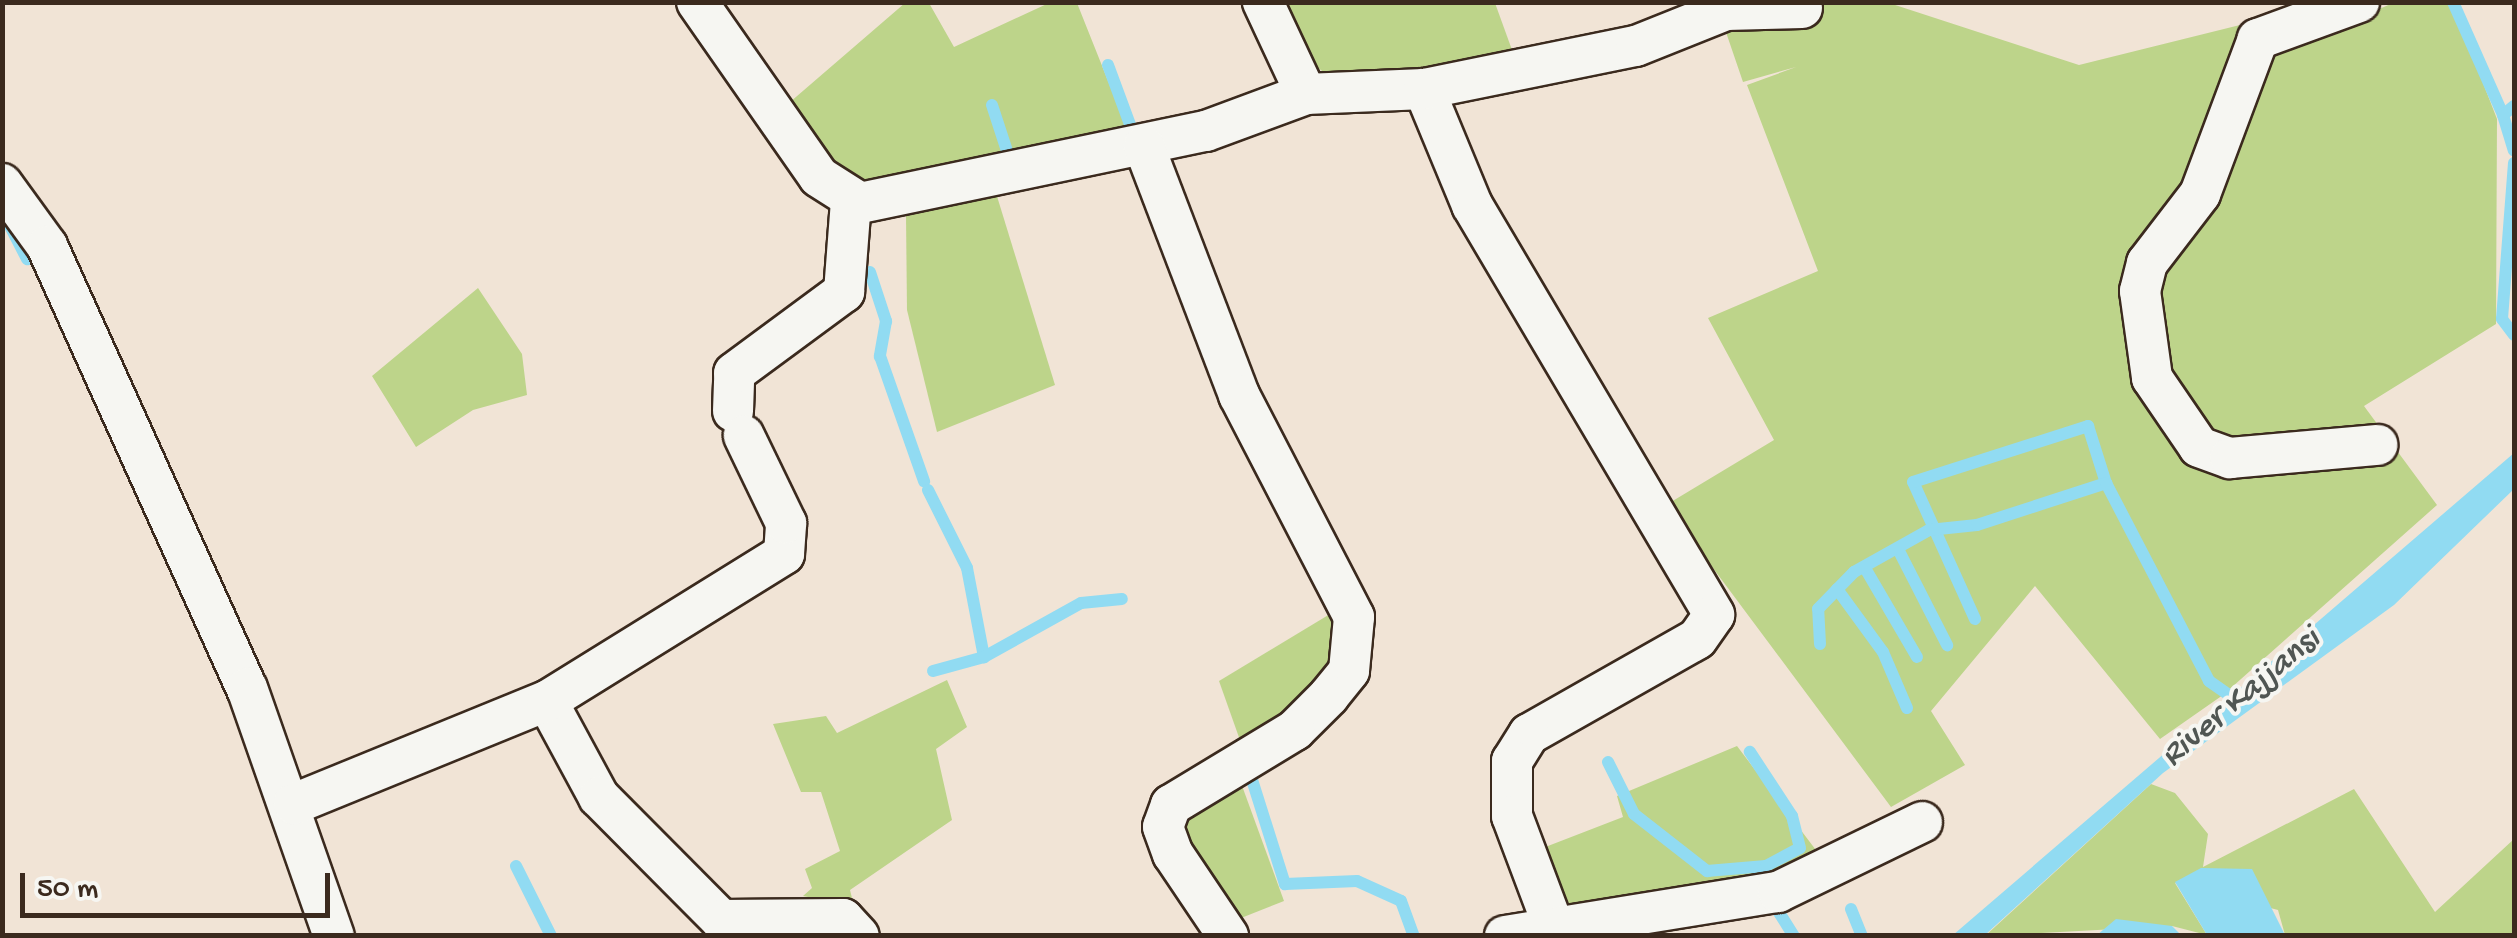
<!DOCTYPE html>
<style>
body{margin:0}
#map{position:relative;width:2517px;height:938px;overflow:hidden;background:#f1e4d6;font-family:"Gochi Hand",sans-serif}
div>[style]{position:absolute}
.green>*{inset:0;background:#bdd48a}
.water>*{inset:0;background:#91dbf2}
.stream>*{height:12px;margin:-6px;padding:0 6px;transform-origin:6px;border-radius:6px;background:#91dbf2}
.roads{filter:drop-shadow(2px 0 #3b2a1e) drop-shadow(-2px 0 #3b2a1e) drop-shadow(0 2px #3b2a1e) drop-shadow(0 -2px #3b2a1e)}
.minor>*{height:40px;margin:-20px;padding:0 20px;transform-origin:20px;border-radius:20px;background:#f6f6f2}
span{translate:-50% -50%;white-space:nowrap;text-align:center;line-height:1.15;-webkit-text-stroke:8px #f6f6f2;paint-order:stroke}
.water-label{font-size:35px;color:#505653;font-style:italic}
.frame{position:absolute;inset:0;border:5px solid #3b2a1e;pointer-events:none}
.scale{position:absolute;left:20px;top:873px;width:310px;height:45px;box-sizing:border-box;border:5px solid #3b2a1e;border-top:0;padding-left:12px;font-size:30px;line-height:35px;white-space:nowrap;color:#3b2a1e;-webkit-text-stroke:8px #f6f6f2;paint-order:stroke}
</style>
<div id="map">
<div class="green">
<i style="clip-path:polygon(905px 3px,929px 3px,954px 47px,1049px 3px,1077px 3px,1130px 136px,855px 192px,782px 109px)"></i>
<i style="clip-path:polygon(1274px 3px,1495px 3px,1516px 61px,1326px 74px,1300px 54px)"></i>
<i style="clip-path:polygon(1716px 3px,1889px 3px,2079px 65px,2240px 25px,2188px 193px,2135px 249px,2122px 317px,2155px 409px,2177px 404px,2154px 272px,2264px 59px,2393px 3px,2452px 3px,2497px 119px,2496px 324px,2364px 406px,2437px 505px,2223px 695px,2160px 739px,2035px 586px,1931px 711px,1965px 765px,1891px 807px,1666px 505px,1774px 440px,1708px 318px,1818px 271px,1747px 85px,1796px 67px,1743px 82px)"></i>
<i style="clip-path:polygon(996px 193px,1055px 385px,937px 432px,907px 310px,906px 215px)"></i>
<i style="clip-path:polygon(478px 288px,522px 354px,527px 395px,473px 410px,416px 447px,372px 376px)"></i>
<i style="clip-path:polygon(1340px 608px,1340px 669px,1287px 719px,1241px 743px,1219px 681px)"></i>
<i style="clip-path:polygon(947px 680px,967px 727px,936px 749px,952px 820px,850px 890px,854px 906px,803px 896px,812px 888px,805px 869px,840px 851px,821px 792px,801px 792px,773px 724px,826px 716px,837px 733px)"></i>
<i style="clip-path:polygon(1737px 746px,1828px 866px,1562px 908px,1535px 851px,1623px 817px,1617px 796px)"></i>
<i style="clip-path:polygon(1237px 772px,1284px 901px,1231px 922px,1183px 843px,1180px 820px)"></i>
<i style="clip-path:polygon(2151px 784px,2175px 793px,2208px 834px,2203px 867px,2354px 789px,2435px 912px,2514px 839px,2514px 935px,2285px 935px,2278px 910px,2175px 883px,2207px 935px,2172px 926px,1985px 936px)"></i>
</div>
<div class="water">
<i style="clip-path:polygon(2514px 453px,2514px 489px,2394px 605px,2163px 773px,1985px 935px,1953px 935px)"></i>
<i style="clip-path:polygon(2201px 868px,2252px 869px,2285px 935px,2207px 935px,2175px 882px)"></i>
<i style="clip-path:polygon(2116px 919px,2172px 926px,2181px 935px,2097px 935px)"></i>
</div>
<div class="stream">
<i style="left:2453px;top:2px;width:124px;rotate:66.1deg"></i>
<i style="left:1108px;top:65px;width:69px;rotate:69.7deg"></i>
<i style="left:1132px;top:130px;width:13px;rotate:-9deg"></i>
<i style="left:992px;top:105px;width:55px;rotate:71.9deg"></i>
<i style="left:1009px;top:157px;width:9px;rotate:167deg"></i>
<i style="left:2514px;top:106px;width:14px;rotate:141deg"></i>
<i style="left:2503px;top:115px;width:37px;rotate:73deg"></i>
<i style="left:2514px;top:163px;width:156px;rotate:94.4deg"></i>
<i style="left:2502px;top:319px;width:20px;rotate:53deg"></i>
<i style="left:8px;top:222px;width:42px;rotate:62.8deg"></i>
<i style="left:870px;top:272px;width:52px;rotate:71.9deg"></i>
<i style="left:886px;top:321px;width:36px;rotate:100deg"></i>
<i style="left:880px;top:356px;width:133px;rotate:70.6deg"></i>
<i style="left:928px;top:490px;width:87px;rotate:63.4deg"></i>
<i style="left:967px;top:568px;width:91px;rotate:79.2deg"></i>
<i style="left:1899px;top:551px;width:106px;rotate:62.9deg"></i>
<i style="left:1865px;top:568px;width:103px;rotate:59.7deg"></i>
<i style="left:1837px;top:589px;width:78px;rotate:53.9deg"></i>
<i style="left:1883px;top:652px;width:61px;rotate:66.8deg"></i>
<i style="left:1975px;top:619px;width:150px;rotate:-114.3deg"></i>
<i style="left:1913px;top:482px;width:184px;rotate:-17.7deg"></i>
<i style="left:2088px;top:426px;width:60px;rotate:72.5deg"></i>
<i style="left:1820px;top:644px;width:35px;rotate:-93deg"></i>
<i style="left:1818px;top:609px;width:52px;rotate:-45.8deg"></i>
<i style="left:1854px;top:572px;width:86px;rotate:-29.2deg"></i>
<i style="left:1929px;top:530px;width:48px;rotate:-5.9deg"></i>
<i style="left:1977px;top:525px;width:136px;rotate:-18deg"></i>
<i style="left:2106px;top:483px;width:223px;rotate:62.5deg"></i>
<i style="left:2209px;top:681px;width:39px;rotate:35deg"></i>
<i style="left:933px;top:671px;width:53px;rotate:-15.4deg"></i>
<i style="left:984px;top:657px;width:111px;rotate:-29.1deg"></i>
<i style="left:1081px;top:603px;width:41px;rotate:-5.6deg"></i>
<i style="left:1608px;top:762px;width:58px;rotate:63.4deg"></i>
<i style="left:1634px;top:814px;width:93px;rotate:38deg"></i>
<i style="left:1707px;top:871px;width:59px;rotate:-4.8deg"></i>
<i style="left:1766px;top:866px;width:38px;rotate:-28deg"></i>
<i style="left:1800px;top:848px;width:33px;rotate:-104deg"></i>
<i style="left:1792px;top:816px;width:77px;rotate:-123.3deg"></i>
<i style="left:1248px;top:767px;width:123px;rotate:72.5deg"></i>
<i style="left:1285px;top:884px;width:72px;rotate:-2.4deg"></i>
<i style="left:1357px;top:881px;width:48px;rotate:24.4deg"></i>
<i style="left:1401px;top:901px;width:37px;rotate:70deg"></i>
<i style="left:516px;top:866px;width:78px;rotate:63.4deg"></i>
<i style="left:1775px;top:906px;width:36px;rotate:58deg"></i>
<i style="left:1851px;top:909px;width:29px;rotate:68deg"></i>
</div>
<div class="roads">
<div class="minor">
<i style="left:697px;top:2px;width:213px;rotate:55.1deg"></i>
<i style="left:819px;top:177px;width:49px;rotate:32.4deg"></i>
<i style="left:860px;top:203px;width:353px;rotate:-11.8deg"></i>
<i style="left:1206px;top:131px;width:107px;rotate:-20.3deg"></i>
<i style="left:1306px;top:94px;width:102px;rotate:-115.1deg"></i>
<i style="left:2359px;top:2px;width:108px;rotate:159.9deg"></i>
<i style="left:2258px;top:39px;width:165px;rotate:110.5deg"></i>
<i style="left:2200px;top:194px;width:87px;rotate:127.5deg"></i>
<i style="left:2147px;top:263px;width:29px;rotate:104deg"></i>
<i style="left:2140px;top:291px;width:88px;rotate:82.1deg"></i>
<i style="left:2152px;top:378px;width:83px;rotate:55.7deg"></i>
<i style="left:2199px;top:447px;width:33px;rotate:20deg"></i>
<i style="left:2230px;top:458px;width:148px;rotate:-5.1deg"></i>
<i style="left:1424px;top:89px;width:126px;rotate:67.5deg"></i>
<i style="left:1472px;top:205px;width:476px;rotate:59.4deg"></i>
<i style="left:1714px;top:615px;width:29px;rotate:125deg"></i>
<i style="left:1697px;top:639px;width:193px;rotate:150.5deg"></i>
<i style="left:1529px;top:734px;width:32px;rotate:122deg"></i>
<i style="left:1512px;top:761px;width:55px;rotate:90deg"></i>
<i style="left:1512px;top:816px;width:128px;rotate:69.4deg"></i>
<i style="left:1306px;top:94px;width:118px;rotate:-2.4deg"></i>
<i style="left:1424px;top:89px;width:216px;rotate:-11.5deg"></i>
<i style="left:1636px;top:46px;width:97px;rotate:-21.8deg"></i>
<i style="left:1726px;top:10px;width:76px;rotate:-1.5deg"></i>
<i style="left:1144px;top:146px;width:267px;rotate:69.1deg"></i>
<i style="left:1239px;top:395px;width:250px;rotate:62.6deg"></i>
<i style="left:1354px;top:617px;width:54px;rotate:95.3deg"></i>
<i style="left:1349px;top:671px;width:32px;rotate:129deg"></i>
<i style="left:1329px;top:696px;width:48px;rotate:135deg"></i>
<i style="left:1295px;top:730px;width:145px;rotate:148.8deg"></i>
<i style="left:1171px;top:805px;width:23px;rotate:110deg"></i>
<i style="left:1163px;top:827px;width:29px;rotate:70deg"></i>
<i style="left:1173px;top:854px;width:99px;rotate:56.1deg"></i>
<i style="left:2px;top:184px;width:77px;rotate:54deg"></i>
<i style="left:47px;top:246px;width:485px;rotate:65.7deg"></i>
<i style="left:247px;top:688px;width:263px;rotate:70.7deg"></i>
<i style="left:733px;top:411px;width:38px;rotate:-88deg"></i>
<i style="left:734px;top:373px;width:137px;rotate:-36.4deg"></i>
<i style="left:844px;top:292px;width:91px;rotate:-85.6deg"></i>
<i style="left:547px;top:701px;width:109px;rotate:61.6deg"></i>
<i style="left:599px;top:797px;width:173px;rotate:45.2deg"></i>
<i style="left:721px;top:920px;width:122px;rotate:-0.5deg"></i>
<i style="left:843px;top:919px;width:23px;rotate:47deg"></i>
<i style="left:294px;top:804px;width:273px;rotate:-22.2deg"></i>
<i style="left:547px;top:701px;width:279px;rotate:-31.8deg"></i>
<i style="left:784px;top:554px;width:31px;rotate:-86deg"></i>
<i style="left:786px;top:523px;width:97px;rotate:-115.8deg"></i>
<i style="left:1505px;top:936px;width:277px;rotate:-9.2deg"></i>
<i style="left:1778px;top:892px;width:160px;rotate:-25.9deg"></i>
</div>
</div>
<div class="water-label">
<span style="left:2242px;top:699px;rotate:-40deg">River Kajjansi</span>
</div>
<div class="frame"></div>
<div class="scale">50 m</div>
</div>
